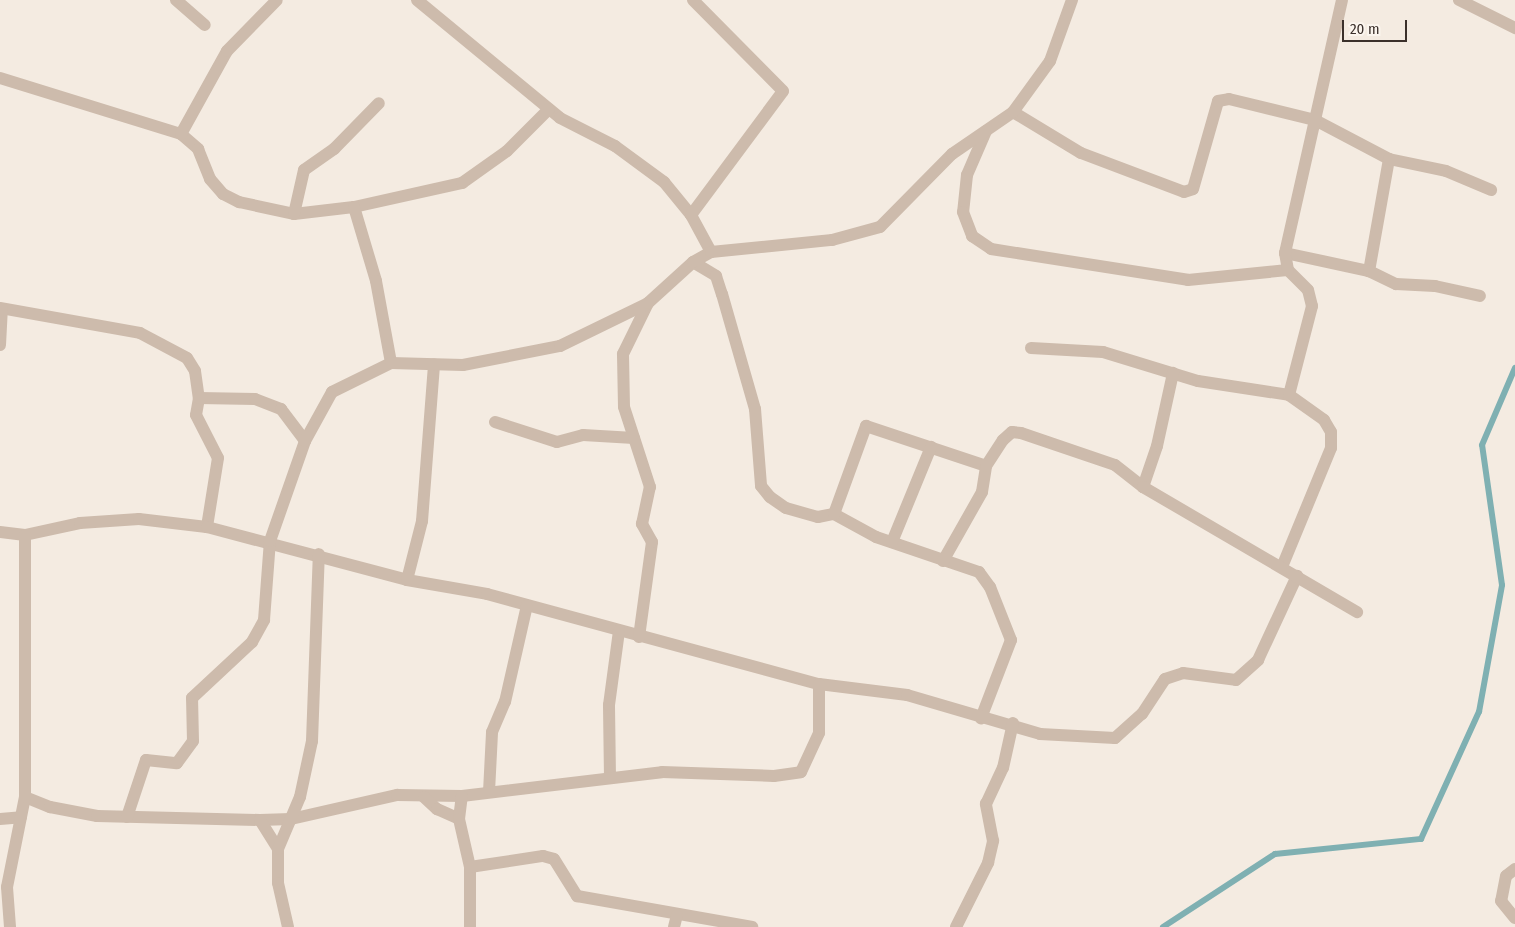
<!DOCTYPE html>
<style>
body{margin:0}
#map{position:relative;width:1515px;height:927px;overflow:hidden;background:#f4ebe1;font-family:"Fira Sans Condensed",sans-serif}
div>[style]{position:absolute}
.stream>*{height:6px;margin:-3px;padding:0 3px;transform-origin:3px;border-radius:3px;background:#7fb0b2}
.street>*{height:12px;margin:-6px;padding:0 6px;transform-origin:6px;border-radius:6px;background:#cdbbac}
span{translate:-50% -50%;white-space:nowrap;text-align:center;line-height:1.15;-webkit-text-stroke:4px #fbf5ee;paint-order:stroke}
.scale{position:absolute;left:1342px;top:20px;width:65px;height:22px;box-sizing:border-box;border:2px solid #3b302b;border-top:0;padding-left:6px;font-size:15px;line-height:18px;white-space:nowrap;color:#3b302b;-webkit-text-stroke:4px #fbf5ee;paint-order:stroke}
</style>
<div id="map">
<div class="stream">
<i style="left:1163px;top:927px;width:134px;rotate:-33.1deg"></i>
<i style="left:1275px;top:854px;width:147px;rotate:-5.9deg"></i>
<i style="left:1421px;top:839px;width:140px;rotate:-65.5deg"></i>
<i style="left:1479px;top:712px;width:129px;rotate:-79.7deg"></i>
<i style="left:1502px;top:585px;width:141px;rotate:-98.1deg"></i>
<i style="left:1482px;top:445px;width:84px;rotate:-66.8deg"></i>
</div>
<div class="street">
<i style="left:176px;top:0;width:38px;rotate:41deg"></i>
<i style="left:417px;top:0;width:185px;rotate:39.5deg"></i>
<i style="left:560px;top:118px;width:62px;rotate:27deg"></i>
<i style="left:615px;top:146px;width:61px;rotate:36.3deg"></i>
<i style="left:664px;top:182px;width:43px;rotate:50.7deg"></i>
<i style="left:691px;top:215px;width:42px;rotate:61.6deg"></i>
<i style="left:1459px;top:0;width:63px;rotate:26.6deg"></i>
<i style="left:0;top:78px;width:189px;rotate:17.2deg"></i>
<i style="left:181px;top:134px;width:23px;rotate:41deg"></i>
<i style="left:198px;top:149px;width:32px;rotate:68deg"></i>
<i style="left:210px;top:179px;width:20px;rotate:49deg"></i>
<i style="left:223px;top:194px;width:18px;rotate:27deg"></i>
<i style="left:239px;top:202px;width:56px;rotate:12.3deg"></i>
<i style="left:294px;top:214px;width:60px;rotate:-6.7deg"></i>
<i style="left:354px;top:207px;width:111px;rotate:-12.5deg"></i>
<i style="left:462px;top:183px;width:55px;rotate:-35.4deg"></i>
<i style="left:507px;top:151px;width:59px;rotate:-45deg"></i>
<i style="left:1013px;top:112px;width:79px;rotate:31.1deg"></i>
<i style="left:1081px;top:153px;width:110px;rotate:20.7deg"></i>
<i style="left:1184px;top:192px;width:9px;rotate:-18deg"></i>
<i style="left:1193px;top:189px;width:91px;rotate:-74.1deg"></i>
<i style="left:1218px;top:101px;width:11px;rotate:-10deg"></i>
<i style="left:1229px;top:99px;width:89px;rotate:13.7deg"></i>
<i style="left:1315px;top:120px;width:84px;rotate:27.8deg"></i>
<i style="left:1389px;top:159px;width:114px;rotate:100.1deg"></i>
<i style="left:986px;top:131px;width:48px;rotate:113.4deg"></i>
<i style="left:967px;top:175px;width:37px;rotate:96deg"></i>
<i style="left:963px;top:212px;width:26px;rotate:69deg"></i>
<i style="left:972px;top:236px;width:23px;rotate:34deg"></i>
<i style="left:991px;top:249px;width:199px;rotate:8.9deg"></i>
<i style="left:1188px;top:280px;width:100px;rotate:-5.7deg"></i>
<i style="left:181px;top:134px;width:95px;rotate:-61deg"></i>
<i style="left:227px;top:51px;width:71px;rotate:-45.6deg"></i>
<i style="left:1389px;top:159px;width:58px;rotate:11.9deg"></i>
<i style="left:1446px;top:171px;width:49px;rotate:22.9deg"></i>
<i style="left:354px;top:207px;width:77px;rotate:73.4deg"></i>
<i style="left:376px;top:281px;width:83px;rotate:79.6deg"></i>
<i style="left:294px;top:214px;width:45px;rotate:-77.2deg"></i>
<i style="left:304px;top:170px;width:37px;rotate:-35deg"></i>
<i style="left:334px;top:149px;width:64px;rotate:-45.6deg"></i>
<i style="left:691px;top:215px;width:154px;rotate:-53.4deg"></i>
<i style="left:783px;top:91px;width:128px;rotate:-134.7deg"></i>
<i style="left:1285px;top:253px;width:86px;rotate:12.1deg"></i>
<i style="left:1369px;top:271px;width:30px;rotate:26deg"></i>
<i style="left:1396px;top:284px;width:39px;rotate:3deg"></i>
<i style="left:1435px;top:286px;width:46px;rotate:12.5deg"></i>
<i style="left:693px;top:262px;width:27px;rotate:31deg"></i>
<i style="left:716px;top:276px;width:19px;rotate:72deg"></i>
<i style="left:722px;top:294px;width:120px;rotate:74deg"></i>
<i style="left:755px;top:409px;width:77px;rotate:85.5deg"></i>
<i style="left:761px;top:486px;width:14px;rotate:51deg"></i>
<i style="left:770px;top:497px;width:19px;rotate:35deg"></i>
<i style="left:786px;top:508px;width:33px;rotate:16deg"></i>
<i style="left:818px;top:517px;width:16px;rotate:-11deg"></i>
<i style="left:834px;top:514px;width:48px;rotate:28.7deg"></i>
<i style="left:876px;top:537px;width:109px;rotate:18.8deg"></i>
<i style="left:979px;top:572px;width:19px;rotate:54deg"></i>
<i style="left:990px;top:587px;width:57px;rotate:68.4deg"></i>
<i style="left:1011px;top:640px;width:84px;rotate:111deg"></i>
<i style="left:0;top:308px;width:142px;rotate:10.1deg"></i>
<i style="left:140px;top:333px;width:53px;rotate:28deg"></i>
<i style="left:187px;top:358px;width:15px;rotate:58deg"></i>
<i style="left:195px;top:371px;width:27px;rotate:82deg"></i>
<i style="left:199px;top:398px;width:17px;rotate:100deg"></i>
<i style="left:196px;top:415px;width:48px;rotate:62.9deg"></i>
<i style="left:218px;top:458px;width:70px;rotate:99.1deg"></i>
<i style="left:0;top:345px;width:36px;rotate:-87deg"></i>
<i style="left:1031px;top:348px;width:72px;rotate:3.2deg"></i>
<i style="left:1103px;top:352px;width:99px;rotate:17deg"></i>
<i style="left:1198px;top:381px;width:92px;rotate:8.7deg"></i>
<i style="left:1289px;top:395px;width:43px;rotate:35.5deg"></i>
<i style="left:1324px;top:420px;width:14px;rotate:60deg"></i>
<i style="left:1331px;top:432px;width:16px;rotate:90deg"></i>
<i style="left:1331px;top:448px;width:129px;rotate:112.4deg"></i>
<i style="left:1289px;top:395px;width:92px;rotate:-75.5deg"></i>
<i style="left:1312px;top:306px;width:16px;rotate:-104deg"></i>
<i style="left:1308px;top:290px;width:28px;rotate:-135deg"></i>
<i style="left:1288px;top:270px;width:17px;rotate:-100deg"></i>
<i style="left:1285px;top:253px;width:259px;rotate:-77.3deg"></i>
<i style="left:199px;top:398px;width:56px;rotate:1deg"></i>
<i style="left:255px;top:399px;width:28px;rotate:21deg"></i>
<i style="left:281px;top:409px;width:40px;rotate:53deg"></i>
<i style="left:495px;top:422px;width:65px;rotate:17.9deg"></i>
<i style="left:557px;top:442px;width:27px;rotate:-15deg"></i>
<i style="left:583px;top:435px;width:51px;rotate:3.4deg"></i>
<i style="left:1143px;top:487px;width:43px;rotate:-71.1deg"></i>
<i style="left:1157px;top:446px;width:75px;rotate:-77.6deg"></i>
<i style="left:834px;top:514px;width:94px;rotate:-70deg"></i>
<i style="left:866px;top:426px;width:126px;rotate:18.4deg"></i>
<i style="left:0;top:532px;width:25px;rotate:7deg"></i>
<i style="left:25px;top:535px;width:56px;rotate:-12.3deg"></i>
<i style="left:80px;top:523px;width:59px;rotate:-3.9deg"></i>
<i style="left:139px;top:519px;width:68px;rotate:6.7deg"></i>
<i style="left:207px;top:527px;width:207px;rotate:14.8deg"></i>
<i style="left:407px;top:580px;width:81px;rotate:9.9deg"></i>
<i style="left:487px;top:594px;width:344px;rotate:15.2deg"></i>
<i style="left:819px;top:684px;width:89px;rotate:7.1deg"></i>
<i style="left:907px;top:695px;width:139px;rotate:16.3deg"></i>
<i style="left:1040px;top:734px;width:75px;rotate:3.1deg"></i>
<i style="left:1115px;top:738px;width:36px;rotate:-42deg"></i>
<i style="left:1142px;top:714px;width:42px;rotate:-56.7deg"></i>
<i style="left:1165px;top:679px;width:19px;rotate:-18deg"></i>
<i style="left:1183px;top:673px;width:53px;rotate:7.5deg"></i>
<i style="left:1236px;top:680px;width:30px;rotate:-42deg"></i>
<i style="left:1258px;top:660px;width:93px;rotate:-65.1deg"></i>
<i style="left:892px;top:542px;width:103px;rotate:-67.7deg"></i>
<i style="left:943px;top:561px;width:79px;rotate:-60.5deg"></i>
<i style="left:982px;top:492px;width:26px;rotate:-81deg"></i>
<i style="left:986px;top:466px;width:31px;rotate:-57deg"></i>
<i style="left:1003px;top:440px;width:12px;rotate:-42deg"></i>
<i style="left:1012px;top:432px;width:9px;rotate:6deg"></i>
<i style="left:1021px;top:433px;width:99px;rotate:18.8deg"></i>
<i style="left:1115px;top:465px;width:36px;rotate:38deg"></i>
<i style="left:1143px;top:487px;width:248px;rotate:30.3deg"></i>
<i style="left:407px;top:580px;width:61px;rotate:-75.7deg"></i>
<i style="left:422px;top:521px;width:157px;rotate:-85.6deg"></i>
<i style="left:639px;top:637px;width:96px;rotate:-82.2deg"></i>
<i style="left:652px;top:542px;width:21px;rotate:-119deg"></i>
<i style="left:642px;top:524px;width:38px;rotate:-78deg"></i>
<i style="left:650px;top:487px;width:84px;rotate:-108deg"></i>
<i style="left:624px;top:407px;width:53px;rotate:-91.1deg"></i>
<i style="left:623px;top:354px;width:57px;rotate:-63.9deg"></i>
<i style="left:610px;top:778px;width:73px;rotate:-90.8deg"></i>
<i style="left:609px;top:705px;width:75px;rotate:-82.3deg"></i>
<i style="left:489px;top:792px;width:60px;rotate:-87.1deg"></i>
<i style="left:492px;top:732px;width:33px;rotate:-67deg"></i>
<i style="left:505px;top:702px;width:99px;rotate:-77.2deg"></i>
<i style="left:25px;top:797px;width:27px;rotate:22deg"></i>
<i style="left:50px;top:807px;width:48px;rotate:10.8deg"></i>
<i style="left:97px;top:816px;width:163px;rotate:1.4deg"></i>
<i style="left:260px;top:820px;width:31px;rotate:-2deg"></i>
<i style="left:291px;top:819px;width:109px;rotate:-12.8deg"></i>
<i style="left:397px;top:795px;width:65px;rotate:0.9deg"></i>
<i style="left:462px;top:796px;width:201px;rotate:-6.8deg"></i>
<i style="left:662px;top:772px;width:112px;rotate:2deg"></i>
<i style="left:774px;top:776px;width:27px;rotate:-8deg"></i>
<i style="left:801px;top:772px;width:43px;rotate:-65.2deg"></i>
<i style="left:819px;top:733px;width:49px;rotate:-90deg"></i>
<i style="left:424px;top:797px;width:18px;rotate:43deg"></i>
<i style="left:437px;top:809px;width:24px;rotate:24deg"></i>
<i style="left:459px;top:819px;width:23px;rotate:-83deg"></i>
<i style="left:127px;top:817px;width:60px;rotate:-71.6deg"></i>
<i style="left:146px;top:760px;width:31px;rotate:6deg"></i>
<i style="left:177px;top:763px;width:27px;rotate:-54deg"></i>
<i style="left:193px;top:741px;width:43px;rotate:-91.3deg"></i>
<i style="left:192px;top:698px;width:82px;rotate:-43deg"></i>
<i style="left:252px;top:642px;width:25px;rotate:-61deg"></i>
<i style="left:264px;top:620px;width:79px;rotate:-85.7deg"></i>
<i style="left:270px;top:541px;width:106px;rotate:-70.7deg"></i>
<i style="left:305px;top:441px;width:56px;rotate:-61.1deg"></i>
<i style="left:332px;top:392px;width:66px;rotate:-26.2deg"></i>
<i style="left:391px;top:363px;width:72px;rotate:1.6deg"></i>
<i style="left:463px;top:365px;width:99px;rotate:-11.1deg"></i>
<i style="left:560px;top:346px;width:98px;rotate:-26deg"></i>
<i style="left:648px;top:303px;width:61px;rotate:-42.3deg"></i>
<i style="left:693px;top:262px;width:21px;rotate:-29deg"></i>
<i style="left:711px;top:252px;width:122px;rotate:-5.7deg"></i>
<i style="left:832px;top:240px;width:50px;rotate:-15.2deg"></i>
<i style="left:880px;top:227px;width:103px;rotate:-45.4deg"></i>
<i style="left:952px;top:154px;width:74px;rotate:-34.5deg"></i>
<i style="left:1013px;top:112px;width:63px;rotate:-54deg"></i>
<i style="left:1050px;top:61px;width:65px;rotate:-70.2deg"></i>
<i style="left:0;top:819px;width:21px;rotate:-5deg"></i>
<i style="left:459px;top:819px;width:49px;rotate:77.1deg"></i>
<i style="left:470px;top:867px;width:60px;rotate:90deg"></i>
<i style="left:260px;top:820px;width:34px;rotate:58deg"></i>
<i style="left:278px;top:849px;width:34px;rotate:90deg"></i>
<i style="left:278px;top:883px;width:45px;rotate:77.2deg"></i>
<i style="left:278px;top:849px;width:56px;rotate:-67.1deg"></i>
<i style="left:300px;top:797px;width:57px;rotate:-77.9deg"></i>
<i style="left:312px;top:741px;width:187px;rotate:-87.9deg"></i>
<i style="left:470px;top:867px;width:74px;rotate:-8.6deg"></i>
<i style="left:543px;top:856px;width:11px;rotate:15deg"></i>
<i style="left:554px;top:859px;width:44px;rotate:58.1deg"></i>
<i style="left:577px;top:896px;width:178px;rotate:10deg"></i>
<i style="left:1515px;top:869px;width:11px;rotate:142deg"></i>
<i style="left:1506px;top:876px;width:25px;rotate:101deg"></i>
<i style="left:1501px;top:901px;width:22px;rotate:51deg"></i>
<i style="left:10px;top:927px;width:40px;rotate:-94.3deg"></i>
<i style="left:7px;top:887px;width:92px;rotate:-78.7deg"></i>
<i style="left:25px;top:797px;width:262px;rotate:-90deg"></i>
<i style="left:674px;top:927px;width:12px;rotate:-76deg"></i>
<i style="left:956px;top:927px;width:72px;rotate:-63.4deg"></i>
<i style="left:988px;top:863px;width:23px;rotate:-77deg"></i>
<i style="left:993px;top:841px;width:38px;rotate:-101deg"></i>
<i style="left:986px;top:804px;width:40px;rotate:-65deg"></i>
<i style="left:1003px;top:768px;width:46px;rotate:-77.5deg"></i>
</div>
<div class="scale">20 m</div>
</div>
